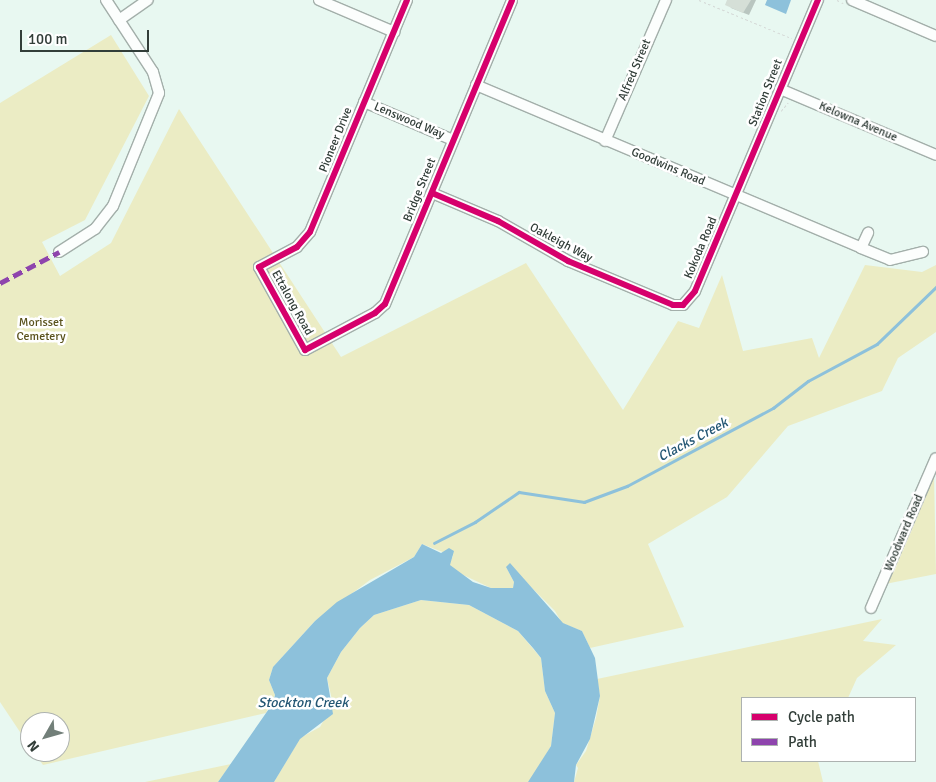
<!DOCTYPE html>
<style>
body{margin:0}
#map{position:relative;width:936px;height:782px;overflow:hidden;background:#e8f8f1;font-family:Signika,sans-serif}
div>[style]{position:absolute}
.green>*{inset:0;background:#ebecc4}
.water>*{inset:0;background:#8dc1db}
.shadow>*{inset:0;background:#0003}
.stream>*{height:2.5px;margin:-1.25px;padding:0 1.25px;transform-origin:1.25px;border-radius:1.25px;background:#8dc1db}
.building>*{inset:0;background:#d5dfd7}
.path>*{height:1px;margin-top:-0.5px;transform-origin:0;background:repeating-linear-gradient(90deg,#d4d8d6 0 2.5px,transparent 0 5px)}
.roads{filter:drop-shadow(1px 0 #a3afaa) drop-shadow(-1px 0 #a3afaa) drop-shadow(0 1px #a3afaa) drop-shadow(0 -1px #a3afaa)}
.minor>*{height:10px;margin:-5px;padding:0 5px;transform-origin:5px;border-radius:5px;background:#fcfefd}
.quiet>*{height:5px;margin-top:-2.5px;transform-origin:0;background:repeating-linear-gradient(90deg,#8e44ad 0 10px,transparent 0 15px)}
.cycleway>*{height:6px;margin:-3px;padding:0 3px;transform-origin:3px;border-radius:3px;background:#d6006c}
span{translate:-50% -50%;white-space:nowrap;text-align:center;line-height:1.15;-webkit-text-stroke:5px #fff;paint-order:stroke}
.street-label{font-size:12px;color:#323e39}
.park-label{font-size:12px;color:#5a521d}
.water-label{font-size:14px;color:#245774;font-style:italic}
.legend{position:absolute;left:741px;top:697px;width:175px;height:65px;box-sizing:border-box;background:#fff;border:1px solid #adb2b0;margin:0;padding:6px 9px;list-style:none;font-size:15px;color:#323e39}
.legend li{display:flex;align-items:center;gap:10px;height:25px}
.legend b{width:25px;border:1px solid #adb2b0}
.north{position:absolute;left:20px;top:712px;width:50px;height:50px;box-sizing:border-box;background:#fff;border:1px solid #adb2b0;border-radius:50%;rotate:232deg;font-size:14px;font-weight:700;line-height:20px;text-align:center;color:#323e39}
.north::after{content:'';display:block;margin:auto;width:18px;height:22px;background:#727f79;clip-path:polygon(50% 0,100% 100%,50% 72%,0 100%)}
.scale{position:absolute;left:20px;top:30px;width:129px;height:22px;box-sizing:border-box;border:2px solid #323e39;border-top:0;padding-left:6px;font-size:15px;line-height:18px;white-space:nowrap;color:#323e39;-webkit-text-stroke:4px #fff;paint-order:stroke}
</style>
<div id="map">
<div class="green">
<i style="clip-path:polygon(111px 35px,149px 96px,85px 220px,42px 242px,60px 276px,111px 243px,179px 109px,341px 357px,526px 263px,623px 410px,678px 321px,699px 328px,722px 275px,743px 351px,812px 338px,819px 358px,865px 265px,922px 272px,936px 265px,936px 332px,898px 358px,882px 391px,788px 426px,727px 497px,648px 544px,684px 627px,590px 648px,582px 631px,562px 623px,555px 611px,524px 580px,506px 567px,514px 582px,513px 588px,491px 588px,459px 573px,449px 565px,453px 556px,422px 544px,414px 557px,370px 580px,315px 621px,273px 667px,269px 680px,275px 695px,266px 713px,43px 765px,34px 752px,60px 752px,60px 722px,30px 722px,30px 747px,0 702px,0 103px)"></i>
<i style="clip-path:polygon(934px 474px,936px 574px,885px 584px)"></i>
<i style="clip-path:polygon(421px 600px,469px 605px,518px 631px,541px 658px,545px 691px,555px 713px,551px 746px,531px 779px,528px 782px,274px 782px,300px 738px,320px 727px,333px 704px,327px 678px,341px 652px,360px 628px,374px 615px)"></i>
<i style="clip-path:polygon(882px 619px,863px 641px,896px 645px,857px 678px,848px 698px,742px 698px,742px 761px,818px 761px,823px 782px,574px 782px,578px 768px,576px 765px,586px 751px,596px 718px,600px 696px,597px 679px)"></i>
<i style="clip-path:polygon(231px 764px,218px 782px,145px 782px)"></i>
</div>
<div class="water">
<i style="clip-path:polygon(767px 0,791px 0,786px 14px,765px 5px)"></i>
<i style="clip-path:polygon(422px 544px,441px 553px,449px 548px,454px 551px,450px 565px,473px 582px,491px 588px,513px 588px,514px 582px,506px 567px,510px 563px,563px 623px,582px 631px,595px 658px,600px 696px,590px 739px,576px 765px,574px 782px,528px 782px,551px 746px,555px 713px,545px 691px,541px 658px,533px 648px,518px 631px,469px 605px,421px 600px,374px 615px,360px 628px,341px 652px,327px 678px,333px 714px,300px 739px,274px 782px,218px 782px,273px 703px,275px 695px,269px 680px,273px 667px,315px 621px,337px 602px,414px 557px)"></i>
</div>
<div class="shadow">
<i style="clip-path:polygon(728px 0,756px 0,749px 15px,731px 8px)"></i>
</div>
<div class="stream">
<i style="left:434px;top:543px;width:46px;rotate:-27.1deg"></i>
<i style="left:475px;top:522px;width:53px;rotate:-34.3deg"></i>
<i style="left:519px;top:492px;width:66px;rotate:8.7deg"></i>
<i style="left:584px;top:502px;width:46px;rotate:-20.4deg"></i>
<i style="left:627px;top:486px;width:166px;rotate:-28.1deg"></i>
<i style="left:773px;top:408px;width:44px;rotate:-37.6deg"></i>
<i style="left:808px;top:381px;width:78px;rotate:-28.2deg"></i>
<i style="left:877px;top:344px;width:82px;rotate:-44deg"></i>
</div>
<div class="building">
<i style="clip-path:polygon(727px 0,751px 0,743px 13px,725px 5px)"></i>
</div>
<div class="path">
<i style="left:699px;top:0;width:100px;rotate:22.4deg"></i>
<i style="left:837px;top:0;width:7px;rotate:27deg"></i>
<i style="left:781px;top:111px;width:11px;rotate:-49deg"></i>
</div>
<div class="roads">
<div class="minor">
<i style="left:319px;top:0;width:82px;rotate:23.1deg"></i>
<i style="left:407px;top:0;width:251px;rotate:112.7deg"></i>
<i style="left:310px;top:232px;width:20px;rotate:131deg"></i>
<i style="left:297px;top:247px;width:43px;rotate:152.2deg"></i>
<i style="left:259px;top:267px;width:95px;rotate:61deg"></i>
<i style="left:305px;top:350px;width:79px;rotate:-27.9deg"></i>
<i style="left:375px;top:313px;width:13px;rotate:-42deg"></i>
<i style="left:385px;top:304px;width:329px;rotate:-67.3deg"></i>
<i style="left:852px;top:0;width:91px;rotate:23.2deg"></i>
<i style="left:119px;top:20px;width:35px;rotate:-35deg"></i>
<i style="left:476px;top:85px;width:418px;rotate:22.9deg"></i>
<i style="left:861px;top:248px;width:17px;rotate:-65deg"></i>
<i style="left:780px;top:89px;width:169px;rotate:22.9deg"></i>
<i style="left:364px;top:102px;width:97px;rotate:23.1deg"></i>
<i style="left:605px;top:141px;width:154px;rotate:-66.6deg"></i>
<i style="left:432px;top:193px;width:72px;rotate:23deg"></i>
<i style="left:498px;top:221px;width:81px;rotate:29.7deg"></i>
<i style="left:568px;top:261px;width:114px;rotate:22.7deg"></i>
<i style="left:673px;top:305px;width:10px"></i>
<i style="left:683px;top:305px;width:18px;rotate:-49deg"></i>
<i style="left:695px;top:291px;width:316px;rotate:-67.1deg"></i>
<i style="left:861px;top:248px;width:31px;rotate:22deg"></i>
<i style="left:890px;top:260px;width:34px;rotate:-14deg"></i>
<i style="left:59px;top:252px;width:43px;rotate:-32.6deg"></i>
<i style="left:95px;top:229px;width:29px;rotate:-52deg"></i>
<i style="left:113px;top:206px;width:122px;rotate:-67.8deg"></i>
<i style="left:159px;top:93px;width:22px;rotate:-106deg"></i>
<i style="left:153px;top:72px;width:86px;rotate:-123.1deg"></i>
<i style="left:871px;top:608px;width:163px;rotate:-66.6deg"></i>
</div>
</div>
<div class="quiet">
<i style="left:0;top:283px;width:67px;rotate:-27.7deg"></i>
</div>
<div class="cycleway">
<i style="left:407px;top:0;width:251px;rotate:112.7deg"></i>
<i style="left:310px;top:232px;width:20px;rotate:131deg"></i>
<i style="left:297px;top:247px;width:43px;rotate:152.2deg"></i>
<i style="left:259px;top:267px;width:95px;rotate:61deg"></i>
<i style="left:305px;top:350px;width:79px;rotate:-27.9deg"></i>
<i style="left:375px;top:313px;width:13px;rotate:-42deg"></i>
<i style="left:385px;top:304px;width:329px;rotate:-67.3deg"></i>
<i style="left:432px;top:193px;width:72px;rotate:23deg"></i>
<i style="left:498px;top:221px;width:81px;rotate:29.7deg"></i>
<i style="left:568px;top:261px;width:114px;rotate:22.7deg"></i>
<i style="left:673px;top:305px;width:10px"></i>
<i style="left:683px;top:305px;width:18px;rotate:-49deg"></i>
<i style="left:695px;top:291px;width:316px;rotate:-67.1deg"></i>
</div>
<div class="street-label">
<span style="left:635px;top:70px;rotate:-67deg">Alfred Street</span>
<span style="left:766px;top:93px;rotate:-68deg">Station Street</span>
<span style="left:409px;top:121px;rotate:23deg">Lenswood Way</span>
<span style="left:858px;top:122px;rotate:23deg">Kelowna Avenue</span>
<span style="left:336px;top:140px;rotate:-68deg">Pioneer Drive</span>
<span style="left:668px;top:167px;rotate:23deg">Goodwins Road</span>
<span style="left:420px;top:190px;rotate:-68deg">Bridge Street</span>
<span style="left:561px;top:243px;rotate:28deg">Oakleigh Way</span>
<span style="left:701px;top:248px;rotate:-67deg">Kokoda Road</span>
<span style="left:292px;top:303px;rotate:61deg">Ettalong Road</span>
<span style="left:904px;top:533px;rotate:-67deg">Woodward Road</span>
</div>
<div class="park-label">
<span style="left:41px;top:330px">Morisset<br>Cemetery</span>
</div>
<div class="water-label">
<span style="left:693px;top:440px;rotate:-28deg">Clacks Creek</span>
<span style="left:303px;top:703px">Stockton Creek</span>
</div>
<ul class="legend">
<li><b style="height:6px;background:#d6006c"></b>Cycle path</li>
<li><b style="height:6px;background:#8e44ad"></b>Path</li>
</ul>
<div class="north">N</div>
<div class="scale">100 m</div>
</div>
